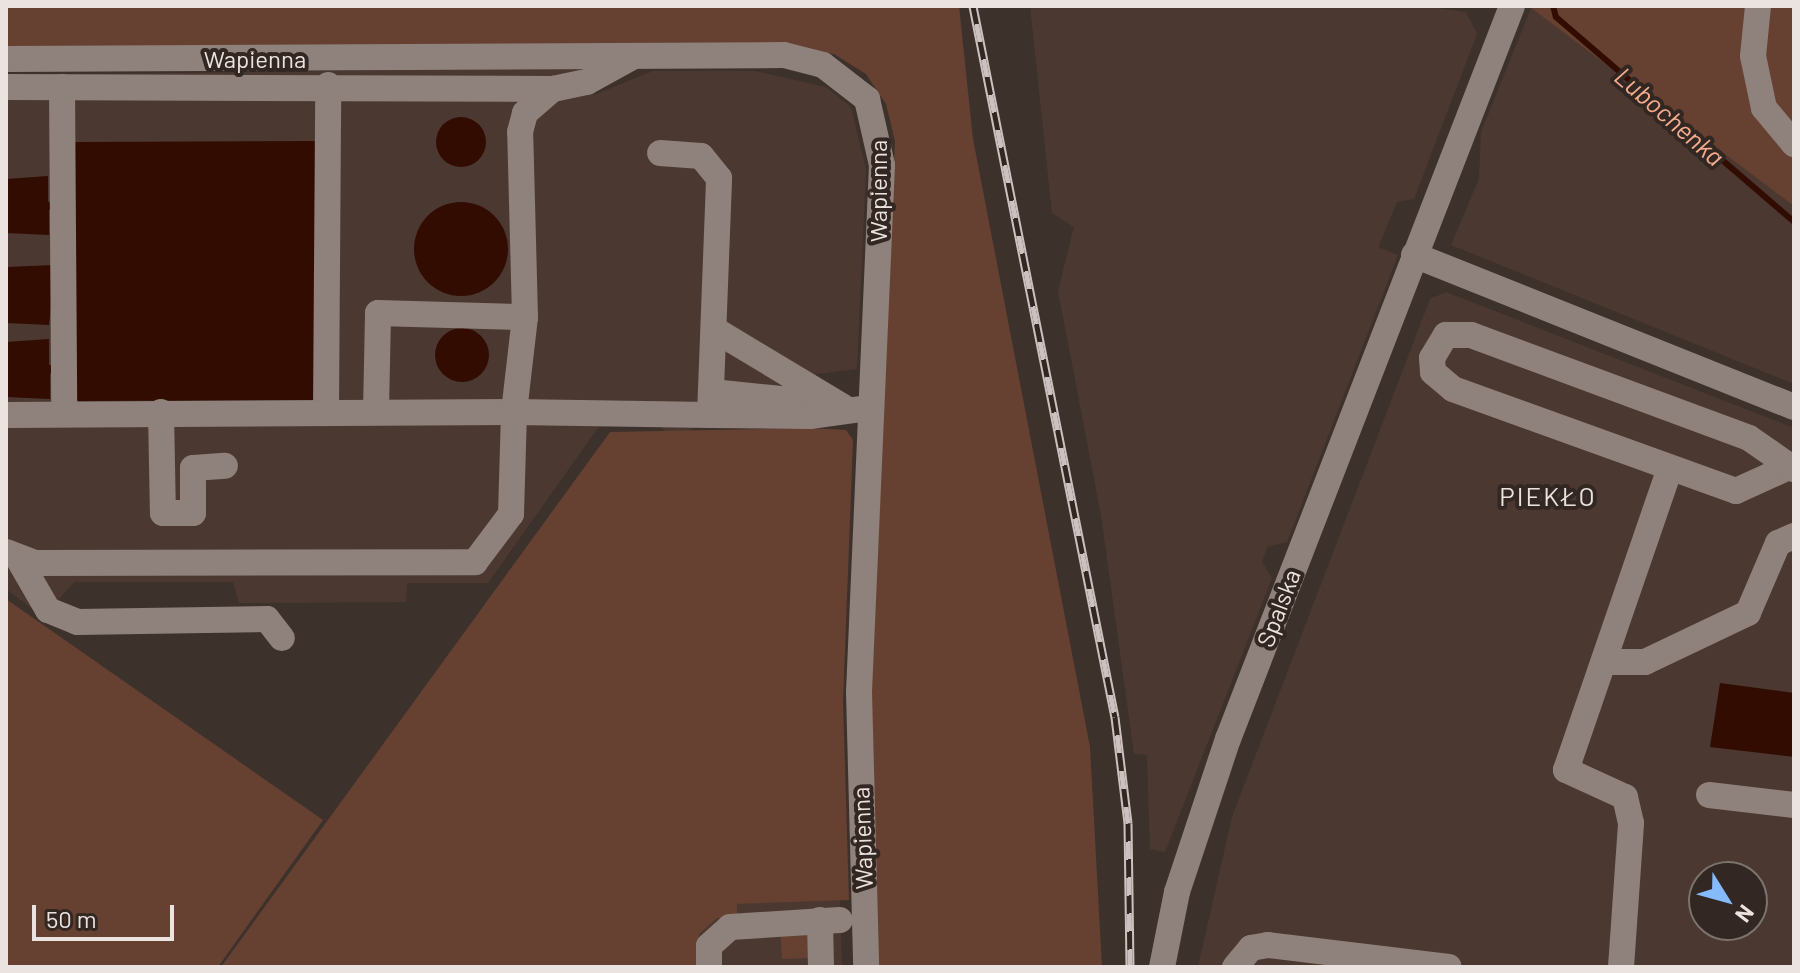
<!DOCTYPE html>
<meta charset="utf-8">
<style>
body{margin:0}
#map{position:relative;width:1800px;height:973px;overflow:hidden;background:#3d312c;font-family:Barlow,sans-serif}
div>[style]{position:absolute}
.built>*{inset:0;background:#4b3931}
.green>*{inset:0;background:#664131}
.water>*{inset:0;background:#320c00}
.round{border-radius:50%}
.stream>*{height:6px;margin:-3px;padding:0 3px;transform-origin:3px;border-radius:3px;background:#320c00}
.minor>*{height:26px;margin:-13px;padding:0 13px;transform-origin:13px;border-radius:13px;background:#8f817b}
.rail>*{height:9px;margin-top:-4.5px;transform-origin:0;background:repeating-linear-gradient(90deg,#322722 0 18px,#cbc2bf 0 36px);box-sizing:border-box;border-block:2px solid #cbc2bf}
span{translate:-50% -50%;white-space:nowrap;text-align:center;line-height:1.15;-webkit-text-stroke:8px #322722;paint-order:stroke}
.street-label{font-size:24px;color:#ebe3e0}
.water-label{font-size:26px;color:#f5ac8d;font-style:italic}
.neighbourhood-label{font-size:26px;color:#ebe3e0;letter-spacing:2px}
.frame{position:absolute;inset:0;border:8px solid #ebe3e0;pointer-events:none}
.north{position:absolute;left:1688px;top:861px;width:80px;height:80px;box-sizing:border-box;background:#322722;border:2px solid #7c726e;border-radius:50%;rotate:127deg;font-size:22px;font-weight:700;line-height:32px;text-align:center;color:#ebe3e0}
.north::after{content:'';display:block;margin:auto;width:28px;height:36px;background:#86bbfb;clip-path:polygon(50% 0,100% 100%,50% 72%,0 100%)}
.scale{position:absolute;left:32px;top:905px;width:142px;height:36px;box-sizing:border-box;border:4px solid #ebe3e0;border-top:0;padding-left:10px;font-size:24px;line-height:28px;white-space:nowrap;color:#ebe3e0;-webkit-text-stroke:6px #322722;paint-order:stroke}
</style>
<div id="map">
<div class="built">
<i style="clip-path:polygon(1030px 6px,1420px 6px,1466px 12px,1477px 34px,1414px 199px,1397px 202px,1378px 247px,1398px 255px,1287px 542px,1267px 547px,1262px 562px,1272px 578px,1165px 852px,1150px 849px,1147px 755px,1134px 754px,1101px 515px,1058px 291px,1074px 227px,1052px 213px)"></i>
<i style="clip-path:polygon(1532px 6px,1794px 6px,1794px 384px,1451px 245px,1479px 179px,1481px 132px)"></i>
<i style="clip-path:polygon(580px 68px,594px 95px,653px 71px,755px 71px,826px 87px,851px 107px,866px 170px,857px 369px,816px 374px,809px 428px,695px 427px,676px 440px,655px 422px,602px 422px,488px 583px,407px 583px,406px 602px,239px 603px,233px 582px,74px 582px,43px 617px,6px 589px,6px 75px)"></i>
<i style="clip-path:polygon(evenodd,1446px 292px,1794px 428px,1794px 967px,1198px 967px,1232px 817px,1430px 299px,1446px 292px,1704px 877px,1752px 877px,1752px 925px,1704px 925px,1704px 877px)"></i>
<i style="clip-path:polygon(840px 900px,842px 967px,682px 967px,680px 906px)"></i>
</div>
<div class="green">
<i style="clip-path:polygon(6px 6px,959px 6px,973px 139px,1090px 747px,1102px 967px,876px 967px,868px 717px,895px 141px,886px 104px,866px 74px,834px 54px,791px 47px,6px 50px)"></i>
<i style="clip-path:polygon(1794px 6px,1794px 206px,1530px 7px,1531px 6px)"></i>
<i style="clip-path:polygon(809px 428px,846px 430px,853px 440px,843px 702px,849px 900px,737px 904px,737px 917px,717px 918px,699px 934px,696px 967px,221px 967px,610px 432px)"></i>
<i style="clip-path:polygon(6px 599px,323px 820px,218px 967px,6px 967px)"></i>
<i style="clip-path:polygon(780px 927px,807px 930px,813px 958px,782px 959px)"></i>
</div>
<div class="water">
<i class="round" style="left:436px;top:117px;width:50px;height:50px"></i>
<i style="clip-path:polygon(314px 141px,320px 147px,315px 400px,78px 401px,69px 391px,69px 149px,76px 142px)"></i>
<i style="clip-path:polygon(48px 176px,48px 201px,56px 209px,49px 210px,49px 235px,6px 233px,6px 179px)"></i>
<i class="round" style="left:414px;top:202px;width:94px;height:94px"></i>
<i style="clip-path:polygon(55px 265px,49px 325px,6px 323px,6px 267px)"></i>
<i class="round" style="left:435px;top:328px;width:54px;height:54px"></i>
<i style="clip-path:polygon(49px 339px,49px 365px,58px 365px,50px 374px,50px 399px,6px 397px,6px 342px)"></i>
<i style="clip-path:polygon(1720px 683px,1794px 693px,1794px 757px,1710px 747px)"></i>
</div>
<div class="stream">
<i style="left:1553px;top:6px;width:11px;rotate:75deg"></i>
<i style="left:1556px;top:17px;width:314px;rotate:40.7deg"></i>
</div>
<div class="minor">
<i style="left:1758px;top:6px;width:50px;rotate:95.7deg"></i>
<i style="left:1753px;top:56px;width:53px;rotate:78.1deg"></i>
<i style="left:1764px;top:108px;width:47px;rotate:50.2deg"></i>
<i style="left:6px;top:59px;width:778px;rotate:-0.29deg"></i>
<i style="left:784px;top:55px;width:40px;rotate:14.4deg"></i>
<i style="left:823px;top:65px;width:56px;rotate:37.7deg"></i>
<i style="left:867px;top:99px;width:68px;rotate:77.2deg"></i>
<i style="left:882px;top:165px;width:528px;rotate:92.5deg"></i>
<i style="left:859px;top:692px;width:275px;rotate:88.5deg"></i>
<i style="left:6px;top:87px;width:547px;rotate:0.21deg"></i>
<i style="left:553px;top:89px;width:35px;rotate:-12deg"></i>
<i style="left:587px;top:82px;width:54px;rotate:-29deg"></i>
<i style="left:62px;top:87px;width:327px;rotate:89.6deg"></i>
<i style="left:1414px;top:255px;width:409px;rotate:21.8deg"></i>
<i style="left:715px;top:330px;width:149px;rotate:31deg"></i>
<i style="left:712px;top:392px;width:121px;rotate:5.7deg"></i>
<i style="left:326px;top:411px;width:326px;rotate:-89.6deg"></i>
<i style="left:376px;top:411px;width:98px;rotate:-88.8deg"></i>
<i style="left:378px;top:313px;width:147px;rotate:1.6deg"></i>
<i style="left:161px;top:412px;width:101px;rotate:88.9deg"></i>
<i style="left:163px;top:513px;width:30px"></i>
<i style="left:193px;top:513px;width:45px;rotate:-90deg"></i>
<i style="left:193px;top:468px;width:32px;rotate:-4deg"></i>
<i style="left:6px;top:415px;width:508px;rotate:-0.34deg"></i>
<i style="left:514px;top:412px;width:96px;rotate:-83.4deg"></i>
<i style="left:525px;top:317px;width:185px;rotate:-91.5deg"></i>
<i style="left:520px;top:132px;width:20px;rotate:-75deg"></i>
<i style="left:525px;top:113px;width:37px;rotate:-41deg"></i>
<i style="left:710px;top:415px;width:100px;rotate:0.6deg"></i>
<i style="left:810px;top:416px;width:60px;rotate:-7.7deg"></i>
<i style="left:1789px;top:467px;width:58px;rotate:155.6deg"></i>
<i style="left:1736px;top:491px;width:301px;rotate:-160.2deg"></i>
<i style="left:1453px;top:389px;width:26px;rotate:-140deg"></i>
<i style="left:1433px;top:372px;width:14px;rotate:-94deg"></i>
<i style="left:1432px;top:358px;width:27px;rotate:-59deg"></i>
<i style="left:1446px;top:335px;width:25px"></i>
<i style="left:1471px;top:335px;width:296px;rotate:20.3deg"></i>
<i style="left:1749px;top:438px;width:55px;rotate:34.6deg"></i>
<i style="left:6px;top:552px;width:30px;rotate:21deg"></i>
<i style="left:34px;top:563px;width:441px;rotate:-0.1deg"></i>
<i style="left:475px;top:562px;width:60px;rotate:-53.1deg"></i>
<i style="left:511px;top:514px;width:102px;rotate:-88.3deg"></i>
<i style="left:514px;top:412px;width:196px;rotate:0.9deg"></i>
<i style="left:710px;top:415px;width:237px;rotate:-87.8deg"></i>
<i style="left:719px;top:178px;width:28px;rotate:-129deg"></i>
<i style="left:701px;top:156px;width:41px;rotate:-175.8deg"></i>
<i style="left:19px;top:560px;width:58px;rotate:59.9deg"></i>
<i style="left:48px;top:610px;width:31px;rotate:22deg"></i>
<i style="left:77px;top:622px;width:190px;rotate:-0.9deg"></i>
<i style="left:267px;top:619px;width:24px;rotate:52deg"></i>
<i style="left:1605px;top:662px;width:40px"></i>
<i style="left:1645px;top:662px;width:114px;rotate:-25.4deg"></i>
<i style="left:1748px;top:613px;width:76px;rotate:-66.8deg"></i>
<i style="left:1778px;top:543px;width:17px;rotate:-24deg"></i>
<i style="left:1709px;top:795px;width:86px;rotate:6.7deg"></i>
<i style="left:820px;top:920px;width:47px;rotate:88.8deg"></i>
<i style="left:709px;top:967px;width:21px;rotate:-90deg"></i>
<i style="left:709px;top:946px;width:28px;rotate:-42deg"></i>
<i style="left:730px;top:927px;width:110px;rotate:-3.6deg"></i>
<i style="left:1162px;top:967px;width:76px;rotate:-78.7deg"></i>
<i style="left:1177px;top:892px;width:161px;rotate:-71.6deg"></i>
<i style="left:1228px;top:739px;width:786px;rotate:-68.82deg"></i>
<i style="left:1235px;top:967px;width:25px;rotate:-50deg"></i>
<i style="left:1251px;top:948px;width:17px;rotate:-10deg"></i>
<i style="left:1268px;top:945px;width:182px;rotate:6.9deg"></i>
<i style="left:1621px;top:967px;width:144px;rotate:-86deg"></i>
<i style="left:1631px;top:823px;width:27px;rotate:-103deg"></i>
<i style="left:1625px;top:797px;width:65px;rotate:-155.4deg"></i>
<i style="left:1566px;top:770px;width:319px;rotate:-71deg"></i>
</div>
<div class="rail">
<i style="left:973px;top:6px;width:725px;rotate:78.71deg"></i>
<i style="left:1115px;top:717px;width:107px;rotate:83deg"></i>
<i style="left:1128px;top:823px;width:144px;rotate:89.2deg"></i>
</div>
<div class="street-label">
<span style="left:255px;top:59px">Wapienna</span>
<span style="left:878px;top:191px;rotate:-90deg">Wapienna</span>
<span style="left:1278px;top:608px;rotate:-69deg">Spalska</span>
<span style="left:862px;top:838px;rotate:-92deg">Wapienna</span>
</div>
<div class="water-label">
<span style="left:1670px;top:116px;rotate:41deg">Lubochenka</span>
</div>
<div class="neighbourhood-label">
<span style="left:1548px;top:496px">PIEKŁO</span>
</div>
<div class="frame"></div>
<div class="north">N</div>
<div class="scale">50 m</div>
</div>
